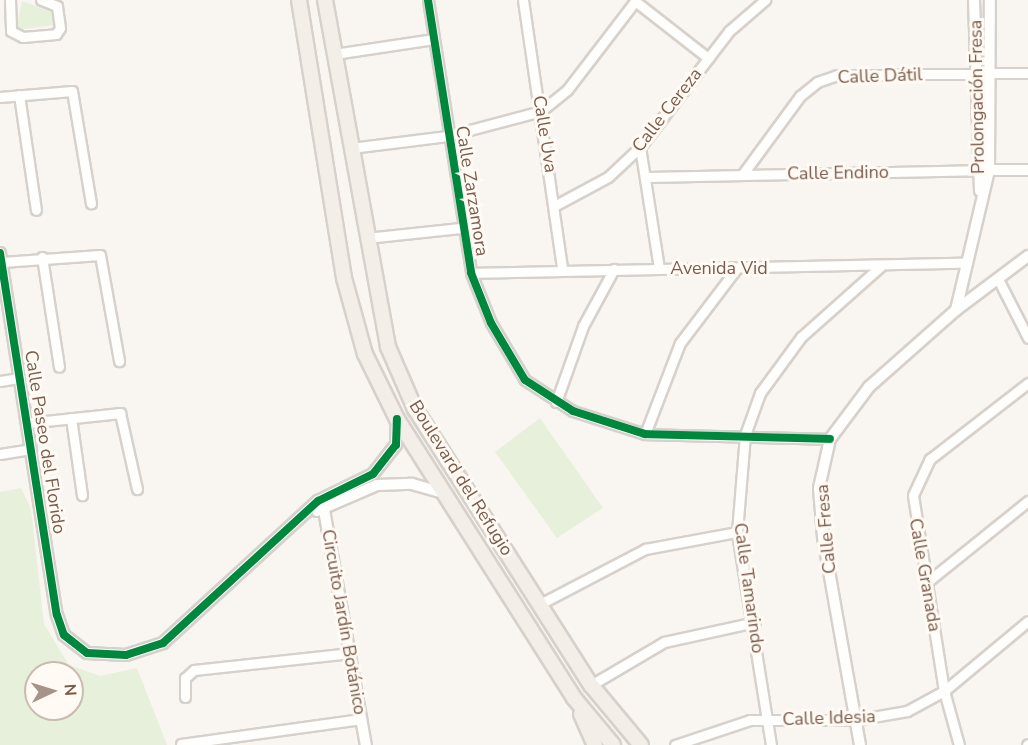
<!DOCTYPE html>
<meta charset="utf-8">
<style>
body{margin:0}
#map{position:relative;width:1028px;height:745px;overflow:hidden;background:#f9f5f0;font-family:"Nunito Sans",sans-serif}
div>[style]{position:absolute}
.green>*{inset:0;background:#e7f0db}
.roads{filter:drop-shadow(2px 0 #d7d1cb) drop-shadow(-2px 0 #d7d1cb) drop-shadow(0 2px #d7d1cb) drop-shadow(0 -2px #d7d1cb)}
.minor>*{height:9px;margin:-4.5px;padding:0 4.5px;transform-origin:4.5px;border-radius:4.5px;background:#fefefd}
.tertiary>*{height:10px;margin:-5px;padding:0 5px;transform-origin:5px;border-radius:5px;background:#fefefd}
.primary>*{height:14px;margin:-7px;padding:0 7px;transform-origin:7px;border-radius:7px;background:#f3eee8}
.cycleway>*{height:8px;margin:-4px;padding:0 4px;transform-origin:4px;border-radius:4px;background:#00873e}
span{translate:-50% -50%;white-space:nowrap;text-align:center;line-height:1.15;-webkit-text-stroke:6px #fffaf3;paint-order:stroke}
.street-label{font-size:18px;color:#7a5c4d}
.north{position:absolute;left:24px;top:661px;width:60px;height:60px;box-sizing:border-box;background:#fffaf3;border:2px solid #cabbb1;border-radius:50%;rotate:86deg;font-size:16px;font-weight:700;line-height:24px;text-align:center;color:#7a5c4d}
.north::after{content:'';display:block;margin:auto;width:21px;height:27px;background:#a69286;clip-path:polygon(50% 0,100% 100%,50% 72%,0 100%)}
</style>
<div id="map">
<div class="green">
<i style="clip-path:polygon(22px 1px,51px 12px,54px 25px,16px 30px)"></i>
<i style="clip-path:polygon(540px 418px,603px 508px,557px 538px,495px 452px)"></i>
<i style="clip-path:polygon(evenodd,21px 488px,31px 509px,44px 624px,69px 665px,100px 676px,137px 668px,167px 745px,0 745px,0 492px,21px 488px,36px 673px,72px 673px,72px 709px,36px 709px,36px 673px)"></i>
</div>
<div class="roads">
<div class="minor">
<i style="left:10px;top:0;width:31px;rotate:88deg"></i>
<i style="left:11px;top:31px;width:13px;rotate:27deg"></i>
<i style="left:23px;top:37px;width:33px;rotate:-5deg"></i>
<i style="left:56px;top:34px;width:7px;rotate:-56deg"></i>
<i style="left:60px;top:28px;width:22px;rotate:-98deg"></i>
<i style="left:57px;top:6px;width:17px;rotate:-159deg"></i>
<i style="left:428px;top:0;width:276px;rotate:81deg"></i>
<i style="left:471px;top:273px;width:54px;rotate:68.2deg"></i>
<i style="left:491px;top:323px;width:66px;rotate:59.2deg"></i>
<i style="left:525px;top:380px;width:57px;rotate:32.9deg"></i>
<i style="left:573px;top:411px;width:76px;rotate:17.7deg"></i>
<i style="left:645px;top:434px;width:185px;rotate:1.5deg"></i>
<i style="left:523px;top:0;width:271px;rotate:81.7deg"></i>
<i style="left:635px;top:1px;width:93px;rotate:38deg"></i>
<i style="left:334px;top:54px;width:101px;rotate:-8.5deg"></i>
<i style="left:19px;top:95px;width:116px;rotate:81.6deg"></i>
<i style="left:0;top:97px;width:72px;rotate:-4.8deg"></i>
<i style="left:72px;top:91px;width:114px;rotate:80.4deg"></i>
<i style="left:640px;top:147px;width:123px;rotate:81.1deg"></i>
<i style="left:351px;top:148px;width:97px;rotate:-7.1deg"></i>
<i style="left:447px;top:136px;width:97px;rotate:-14.9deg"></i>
<i style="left:541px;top:111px;width:33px;rotate:-39deg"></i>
<i style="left:567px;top:90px;width:113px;rotate:-52.5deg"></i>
<i style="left:742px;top:175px;width:98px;rotate:-53.7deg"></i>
<i style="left:800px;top:96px;width:22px;rotate:-39deg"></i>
<i style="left:817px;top:82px;width:21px;rotate:-19deg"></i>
<i style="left:837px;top:75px;width:191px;rotate:-0.6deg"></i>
<i style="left:648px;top:177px;width:328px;rotate:-1.2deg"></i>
<i style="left:556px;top:205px;width:59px;rotate:-28.3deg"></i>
<i style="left:608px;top:177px;width:44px;rotate:-43.2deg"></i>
<i style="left:640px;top:147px;width:146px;rotate:-52.5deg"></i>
<i style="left:729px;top:31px;width:48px;rotate:-40.7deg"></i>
<i style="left:366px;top:238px;width:95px;rotate:-6.1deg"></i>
<i style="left:42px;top:257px;width:111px;rotate:81.2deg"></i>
<i style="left:2px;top:262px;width:98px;rotate:-4.1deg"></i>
<i style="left:100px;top:255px;width:108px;rotate:79.8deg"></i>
<i style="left:471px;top:273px;width:496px;rotate:-1.2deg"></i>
<i style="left:998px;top:279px;width:66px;rotate:63deg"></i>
<i style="left:0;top:381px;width:20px;rotate:-9deg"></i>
<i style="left:556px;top:402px;width:81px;rotate:-70.4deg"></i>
<i style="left:583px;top:326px;width:65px;rotate:-61.5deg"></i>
<i style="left:71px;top:418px;width:78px;rotate:81.9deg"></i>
<i style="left:27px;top:423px;width:94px;rotate:-6.1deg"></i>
<i style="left:120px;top:413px;width:78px;rotate:77.4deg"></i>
<i style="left:645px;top:434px;width:97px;rotate:-69deg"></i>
<i style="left:680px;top:343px;width:94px;rotate:-52.8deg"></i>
<i style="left:0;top:454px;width:31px;rotate:-9deg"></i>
<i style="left:926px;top:583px;width:131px;rotate:-38.8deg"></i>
<i style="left:540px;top:604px;width:119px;rotate:-27.6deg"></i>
<i style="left:645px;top:549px;width:94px;rotate:-10.5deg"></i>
<i style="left:591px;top:685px;width:85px;rotate:-30.5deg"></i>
<i style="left:664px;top:642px;width:93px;rotate:-12.4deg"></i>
<i style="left:185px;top:697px;width:19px;rotate:-90deg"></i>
<i style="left:185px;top:678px;width:12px;rotate:-42deg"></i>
<i style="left:194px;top:670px;width:158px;rotate:-6.2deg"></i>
<i style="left:181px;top:744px;width:182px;rotate:-7.9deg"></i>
<i style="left:675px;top:745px;width:79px;rotate:-18.4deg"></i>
<i style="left:750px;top:720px;width:105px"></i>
<i style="left:855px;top:720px;width:53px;rotate:-9.8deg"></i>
<i style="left:907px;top:711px;width:42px;rotate:-28.4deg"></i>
<i style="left:944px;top:691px;width:109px;rotate:-39.8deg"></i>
<i style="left:771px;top:745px;width:216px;rotate:-99.1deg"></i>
<i style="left:737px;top:532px;width:97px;rotate:-85.3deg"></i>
<i style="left:745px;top:435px;width:45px;rotate:-70.3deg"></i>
<i style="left:760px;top:393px;width:69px;rotate:-53.8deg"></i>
<i style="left:801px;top:337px;width:107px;rotate:-41.6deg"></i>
<i style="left:959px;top:745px;width:56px;rotate:-105.5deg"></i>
<i style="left:944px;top:691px;width:198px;rotate:-99deg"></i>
<i style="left:913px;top:495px;width:40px;rotate:-65deg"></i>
<i style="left:930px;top:459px;width:124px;rotate:-37.8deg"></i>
<i style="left:1027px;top:745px;width:1px;rotate:-45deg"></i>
</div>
<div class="tertiary">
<i style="left:974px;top:0;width:191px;rotate:88.2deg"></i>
<i style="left:982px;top:170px;width:46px"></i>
<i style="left:0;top:253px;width:366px;rotate:81.1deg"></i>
<i style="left:57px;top:615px;width:21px;rotate:71deg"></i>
<i style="left:64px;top:635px;width:29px;rotate:38deg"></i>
<i style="left:87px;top:653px;width:39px;rotate:3deg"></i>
<i style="left:126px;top:655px;width:39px;rotate:-18deg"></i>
<i style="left:163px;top:643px;width:210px;rotate:-42.5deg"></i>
<i style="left:318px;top:501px;width:61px;rotate:-26.1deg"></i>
<i style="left:373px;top:474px;width:37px;rotate:-52deg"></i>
<i style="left:396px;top:445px;width:26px;rotate:-88deg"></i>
<i style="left:956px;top:310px;width:144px;rotate:-76.7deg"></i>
<i style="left:989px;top:170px;width:170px;rotate:-89.7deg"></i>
<i style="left:318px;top:501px;width:11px;rotate:56deg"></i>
<i style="left:324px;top:510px;width:239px;rotate:79.9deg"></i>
<i style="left:317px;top:511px;width:65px;rotate:-23.4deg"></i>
<i style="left:377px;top:485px;width:35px;rotate:-2deg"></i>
<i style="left:412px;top:484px;width:35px;rotate:16deg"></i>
<i style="left:860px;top:745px;width:211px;rotate:-100.1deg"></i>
<i style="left:823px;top:537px;width:49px;rotate:-94.7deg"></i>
<i style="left:819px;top:488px;width:50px;rotate:-77.3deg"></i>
<i style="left:830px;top:439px;width:65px;rotate:-53.1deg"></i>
<i style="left:869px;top:387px;width:116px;rotate:-41.5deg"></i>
<i style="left:956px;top:310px;width:90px;rotate:-36.9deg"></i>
</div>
<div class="primary">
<i style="left:299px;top:0;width:282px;rotate:80.8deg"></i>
<i style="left:344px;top:278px;width:79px;rotate:74.6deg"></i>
<i style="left:365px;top:354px;width:72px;rotate:63.8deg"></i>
<i style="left:397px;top:419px;width:330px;rotate:57.6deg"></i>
<i style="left:574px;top:698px;width:61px;rotate:50.3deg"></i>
<i style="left:325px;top:0;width:353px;rotate:79.7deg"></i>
<i style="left:388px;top:347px;width:68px;rotate:66.5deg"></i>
<i style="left:415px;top:409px;width:327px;rotate:57.5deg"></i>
<i style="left:591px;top:685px;width:78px;rotate:50.2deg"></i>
<i style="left:581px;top:714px;width:34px;rotate:66deg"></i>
</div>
</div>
<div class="cycleway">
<i style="left:428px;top:0;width:276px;rotate:81deg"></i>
<i style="left:471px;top:273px;width:54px;rotate:68.2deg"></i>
<i style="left:491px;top:323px;width:66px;rotate:59.2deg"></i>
<i style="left:525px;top:380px;width:57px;rotate:32.9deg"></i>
<i style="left:573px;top:411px;width:76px;rotate:17.7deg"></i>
<i style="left:645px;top:434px;width:185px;rotate:1.5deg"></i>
<i style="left:0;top:253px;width:366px;rotate:81.1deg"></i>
<i style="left:57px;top:615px;width:21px;rotate:71deg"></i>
<i style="left:64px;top:635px;width:29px;rotate:38deg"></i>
<i style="left:87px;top:653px;width:39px;rotate:3deg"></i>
<i style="left:126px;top:655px;width:39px;rotate:-18deg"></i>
<i style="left:163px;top:643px;width:210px;rotate:-42.5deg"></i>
<i style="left:318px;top:501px;width:61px;rotate:-26.1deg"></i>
<i style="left:373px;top:474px;width:37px;rotate:-52deg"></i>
<i style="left:396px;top:445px;width:26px;rotate:-88deg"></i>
</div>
<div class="street-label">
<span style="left:880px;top:76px;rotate:-2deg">Calle Dátil</span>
<span style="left:977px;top:97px;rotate:-91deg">Prolongación Fresa</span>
<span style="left:667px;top:110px;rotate:-52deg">Calle Cereza</span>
<span style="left:545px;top:134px;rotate:81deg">Calle Uva</span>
<span style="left:838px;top:173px;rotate:-1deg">Calle Endino</span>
<span style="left:472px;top:191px;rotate:81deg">Calle Zarzamora</span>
<span style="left:719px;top:268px">Avenida Vid</span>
<span style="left:45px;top:442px;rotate:81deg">Calle Paseo del Florido</span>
<span style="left:461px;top:478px;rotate:58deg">Boulevard del Refugio</span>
<span style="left:826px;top:529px;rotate:-95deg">Calle Fresa</span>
<span style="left:925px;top:575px;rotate:80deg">Calle Granada</span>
<span style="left:749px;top:588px;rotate:82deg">Calle Tamarindo</span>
<span style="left:344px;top:622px;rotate:80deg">Circuito Jardín Botánico</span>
<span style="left:829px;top:718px;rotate:-2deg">Calle Idesia</span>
</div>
<div class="north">N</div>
</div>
